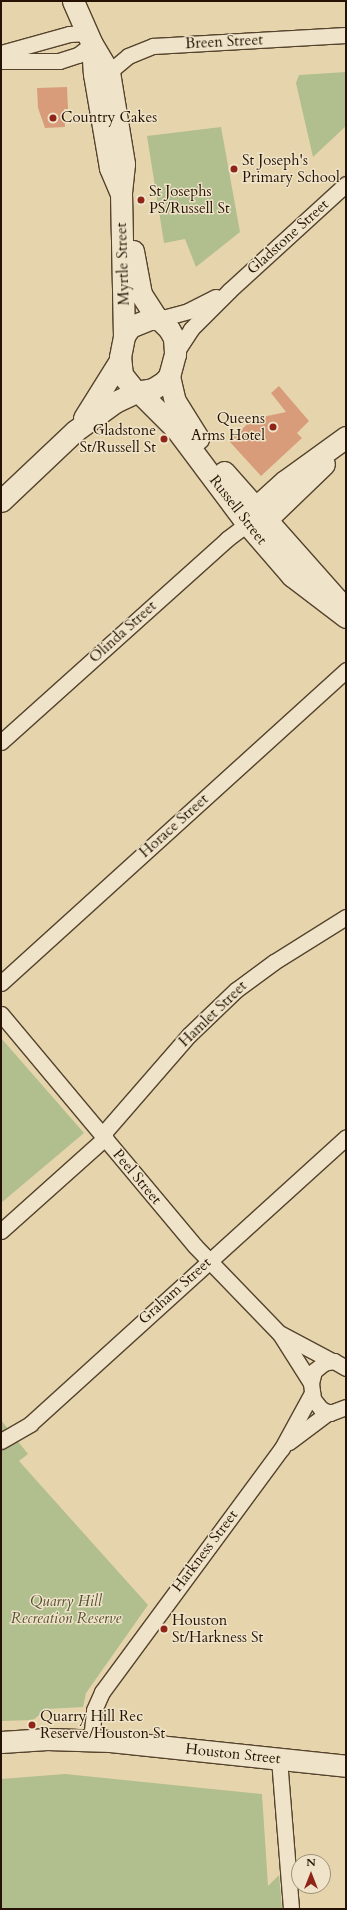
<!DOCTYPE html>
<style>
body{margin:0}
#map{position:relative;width:347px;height:1910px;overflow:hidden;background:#e6d5ac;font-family:Cardo,serif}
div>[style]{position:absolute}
.green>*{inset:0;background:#b1be8d}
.building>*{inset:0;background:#d99c7b}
.roads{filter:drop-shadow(1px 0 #55432d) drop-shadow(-1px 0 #55432d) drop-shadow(0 1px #55432d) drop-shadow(0 -1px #55432d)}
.street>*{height:15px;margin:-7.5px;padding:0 7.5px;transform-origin:7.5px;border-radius:7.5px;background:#efe4c9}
.secondary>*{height:21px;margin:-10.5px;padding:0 10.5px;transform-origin:10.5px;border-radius:10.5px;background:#efe4c9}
.dots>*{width:11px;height:11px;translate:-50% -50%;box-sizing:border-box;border:2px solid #efe4c9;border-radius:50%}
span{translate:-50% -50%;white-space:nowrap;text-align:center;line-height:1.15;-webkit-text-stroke:3px #efe4c9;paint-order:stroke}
.street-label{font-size:15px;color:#251203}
.poi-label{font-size:15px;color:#251203}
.left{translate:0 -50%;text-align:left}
.right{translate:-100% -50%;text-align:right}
.park-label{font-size:15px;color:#564e33;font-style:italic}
.frame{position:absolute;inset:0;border:2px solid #251203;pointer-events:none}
.north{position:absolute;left:291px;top:1854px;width:40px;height:40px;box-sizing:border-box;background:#efe4c9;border:1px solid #9e907a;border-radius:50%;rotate:0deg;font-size:11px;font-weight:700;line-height:16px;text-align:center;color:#251203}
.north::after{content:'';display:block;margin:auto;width:14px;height:18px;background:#8f2418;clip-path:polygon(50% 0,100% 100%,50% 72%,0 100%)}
</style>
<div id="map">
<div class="green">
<i style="clip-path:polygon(346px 72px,346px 126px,313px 157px,296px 83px,299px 75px)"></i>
<i style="clip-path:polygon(221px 127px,240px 232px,196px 267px,185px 239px,164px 243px,147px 136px)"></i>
<i style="clip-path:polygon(1px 1038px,84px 1133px,1px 1203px)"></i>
<i style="clip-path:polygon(1px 1420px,28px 1454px,19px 1461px,148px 1605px,86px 1693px,83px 1707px,47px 1709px,33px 1720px,1px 1721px)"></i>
<i style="clip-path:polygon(65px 1774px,262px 1794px,268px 1886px,279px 1875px,282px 1909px,1px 1909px,1px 1779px)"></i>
</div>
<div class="building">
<i style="clip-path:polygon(67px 87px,68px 109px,64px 109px,65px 127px,45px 128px,38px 108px,37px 88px)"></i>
<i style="clip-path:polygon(279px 386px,309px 421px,297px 433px,302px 438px,261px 476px,229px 441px,253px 419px,286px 412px,271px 393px)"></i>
</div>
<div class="roads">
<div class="street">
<i style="left:1px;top:53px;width:71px;rotate:-15.6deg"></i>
<i style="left:69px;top:34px;width:20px;rotate:-3deg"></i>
<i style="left:1px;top:61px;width:58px"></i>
<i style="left:59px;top:61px;width:20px;rotate:-18deg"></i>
<i style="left:78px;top:55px;width:18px;rotate:-38deg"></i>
<i style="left:109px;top:72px;width:25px;rotate:-40deg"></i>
<i style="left:128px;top:56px;width:27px;rotate:-22deg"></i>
<i style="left:153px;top:46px;width:193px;rotate:-3.3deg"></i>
<i style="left:159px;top:319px;width:30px;rotate:-15deg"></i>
<i style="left:188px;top:311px;width:31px;rotate:-27deg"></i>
<i style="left:175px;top:354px;width:30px;rotate:-57deg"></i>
<i style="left:191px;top:329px;width:55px;rotate:-45deg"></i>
<i style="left:230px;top:290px;width:157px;rotate:-42.4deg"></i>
<i style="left:1px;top:742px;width:304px;rotate:-41.9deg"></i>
<i style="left:227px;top:539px;width:25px;rotate:-37deg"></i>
<i style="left:1px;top:983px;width:466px;rotate:-42.2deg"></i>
<i style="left:1px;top:1014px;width:302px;rotate:50.1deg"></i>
<i style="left:195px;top:1246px;width:122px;rotate:46deg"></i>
<i style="left:280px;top:1334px;width:58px;rotate:57.7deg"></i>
<i style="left:102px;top:1135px;width:133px;rotate:-49deg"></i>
<i style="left:189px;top:1035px;width:65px;rotate:-43.8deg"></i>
<i style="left:236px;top:990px;width:47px;rotate:-36.4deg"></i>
<i style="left:274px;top:962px;width:85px;rotate:-32deg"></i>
<i style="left:1px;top:1231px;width:140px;rotate:-41.8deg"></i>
<i style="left:281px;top:1334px;width:58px;rotate:27.9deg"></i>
<i style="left:346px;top:1368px;width:14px;rotate:-150deg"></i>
<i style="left:334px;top:1361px;width:10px;rotate:169deg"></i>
<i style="left:324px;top:1363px;width:13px;rotate:141deg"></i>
<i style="left:314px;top:1371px;width:12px;rotate:104deg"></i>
<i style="left:311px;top:1383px;width:16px;rotate:83deg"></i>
<i style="left:313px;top:1399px;width:13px;rotate:51deg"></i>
<i style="left:321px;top:1409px;width:10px;rotate:24deg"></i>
<i style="left:330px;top:1413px;width:17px;rotate:-21deg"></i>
<i style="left:1px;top:1441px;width:34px;rotate:-30deg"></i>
<i style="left:30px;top:1424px;width:427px;rotate:-42.2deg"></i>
<i style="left:289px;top:1442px;width:50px;rotate:-36.9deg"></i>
<i style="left:91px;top:1740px;width:30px;rotate:-84deg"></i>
<i style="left:94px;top:1710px;width:20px;rotate:-66deg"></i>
<i style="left:102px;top:1692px;width:303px;rotate:-53.6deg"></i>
<i style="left:282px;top:1448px;width:63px;rotate:-61.4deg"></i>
<i style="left:279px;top:1759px;width:150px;rotate:85.4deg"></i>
</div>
<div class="secondary">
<i style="left:73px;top:1px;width:47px;rotate:66.2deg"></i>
<i style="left:92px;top:44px;width:33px;rotate:59deg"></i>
<i style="left:109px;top:72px;width:93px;rotate:80.7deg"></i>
<i style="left:124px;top:164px;width:29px;rotate:96deg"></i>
<i style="left:121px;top:193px;width:143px;rotate:88.8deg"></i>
<i style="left:92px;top:46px;width:28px;rotate:86deg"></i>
<i style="left:94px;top:74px;width:95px;rotate:80.3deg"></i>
<i style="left:110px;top:168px;width:25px;rotate:67deg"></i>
<i style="left:133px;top:251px;width:44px;rotate:79.5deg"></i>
<i style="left:141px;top:294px;width:30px;rotate:57deg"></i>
<i style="left:150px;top:319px;width:9px"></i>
<i style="left:159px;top:319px;width:14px;rotate:45deg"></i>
<i style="left:169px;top:329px;width:10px;rotate:61deg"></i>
<i style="left:174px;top:338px;width:16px;rotate:86deg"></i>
<i style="left:175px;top:354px;width:23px;rotate:105deg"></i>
<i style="left:169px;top:376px;width:8px;rotate:130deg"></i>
<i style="left:164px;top:382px;width:13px;rotate:148deg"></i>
<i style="left:153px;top:389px;width:17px;rotate:170deg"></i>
<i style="left:136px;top:392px;width:22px;rotate:-129deg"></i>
<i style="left:122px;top:375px;width:18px;rotate:-96deg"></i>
<i style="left:120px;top:357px;width:21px;rotate:-79deg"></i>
<i style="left:124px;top:336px;width:11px;rotate:-56deg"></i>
<i style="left:130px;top:327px;width:22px;rotate:-22deg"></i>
<i style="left:169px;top:376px;width:26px;rotate:77deg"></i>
<i style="left:175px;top:401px;width:44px;rotate:58.1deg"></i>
<i style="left:139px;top:392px;width:52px;rotate:45deg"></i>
<i style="left:176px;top:429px;width:119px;rotate:53.2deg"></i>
<i style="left:247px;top:524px;width:69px;rotate:49.1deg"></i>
<i style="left:292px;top:576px;width:68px;rotate:37.2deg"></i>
<i style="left:84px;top:418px;width:66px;rotate:-58deg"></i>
<i style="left:224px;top:472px;width:179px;rotate:48.4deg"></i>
<i style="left:1px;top:501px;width:102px;rotate:-43.4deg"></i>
<i style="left:75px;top:431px;width:49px;rotate:-35.9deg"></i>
<i style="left:115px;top:402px;width:23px;rotate:-25deg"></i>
<i style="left:249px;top:519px;width:14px;rotate:-60deg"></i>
<i style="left:256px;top:507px;width:39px;rotate:-42deg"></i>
<i style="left:285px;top:481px;width:75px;rotate:-35.8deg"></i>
<i style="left:254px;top:522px;width:13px;rotate:-13deg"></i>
<i style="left:267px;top:519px;width:79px;rotate:-44deg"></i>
<i style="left:1px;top:1742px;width:46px;rotate:-3.7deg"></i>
<i style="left:47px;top:1739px;width:63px;rotate:1.8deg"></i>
<i style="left:110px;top:1741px;width:237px;rotate:6deg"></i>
</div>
</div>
<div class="dots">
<i style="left:53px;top:118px;background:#8f2418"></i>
<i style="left:234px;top:169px;background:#8f2418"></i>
<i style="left:141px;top:200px;background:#8f2418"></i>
<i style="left:273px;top:427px;background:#8f2418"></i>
<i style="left:164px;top:439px;background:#8f2418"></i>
<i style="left:164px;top:1629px;background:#8f2418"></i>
<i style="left:32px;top:1725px;background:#8f2418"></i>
</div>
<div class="street-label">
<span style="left:224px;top:42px;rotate:-3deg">Breen Street</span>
<span style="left:288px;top:237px;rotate:-42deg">Gladstone Street</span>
<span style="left:123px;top:264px;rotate:-92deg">Myrtle Street</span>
<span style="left:238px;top:510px;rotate:52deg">Russell Street</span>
<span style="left:123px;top:632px;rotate:-42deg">Olinda Street</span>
<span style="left:174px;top:826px;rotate:-42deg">Horace Street</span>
<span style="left:213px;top:1014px;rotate:-44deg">Hamlet Street</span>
<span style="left:137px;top:1177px;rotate:50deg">Peel Street</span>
<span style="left:175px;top:1291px;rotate:-42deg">Graham Street</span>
<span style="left:205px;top:1551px;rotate:-53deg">Harkness Street</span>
<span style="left:233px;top:1754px;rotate:6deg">Houston Street</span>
</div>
<div class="poi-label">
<span class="left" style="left:61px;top:118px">Country Cakes</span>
<span class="left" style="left:242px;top:169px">St Joseph's<br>Primary School</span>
<span class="left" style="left:149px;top:200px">St Josephs<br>PS/Russell St</span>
<span class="right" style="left:265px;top:427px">Queens<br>Arms Hotel</span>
<span class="right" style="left:156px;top:439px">Gladstone<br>St/Russell St</span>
<span class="left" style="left:172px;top:1629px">Houston<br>St/Harkness St</span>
<span class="left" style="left:40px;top:1725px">Quarry Hill Rec<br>Reserve/Houston St</span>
</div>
<div class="park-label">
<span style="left:66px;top:1610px">Quarry Hill<br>Recreation Reserve</span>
</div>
<div class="frame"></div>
<div class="north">N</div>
</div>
